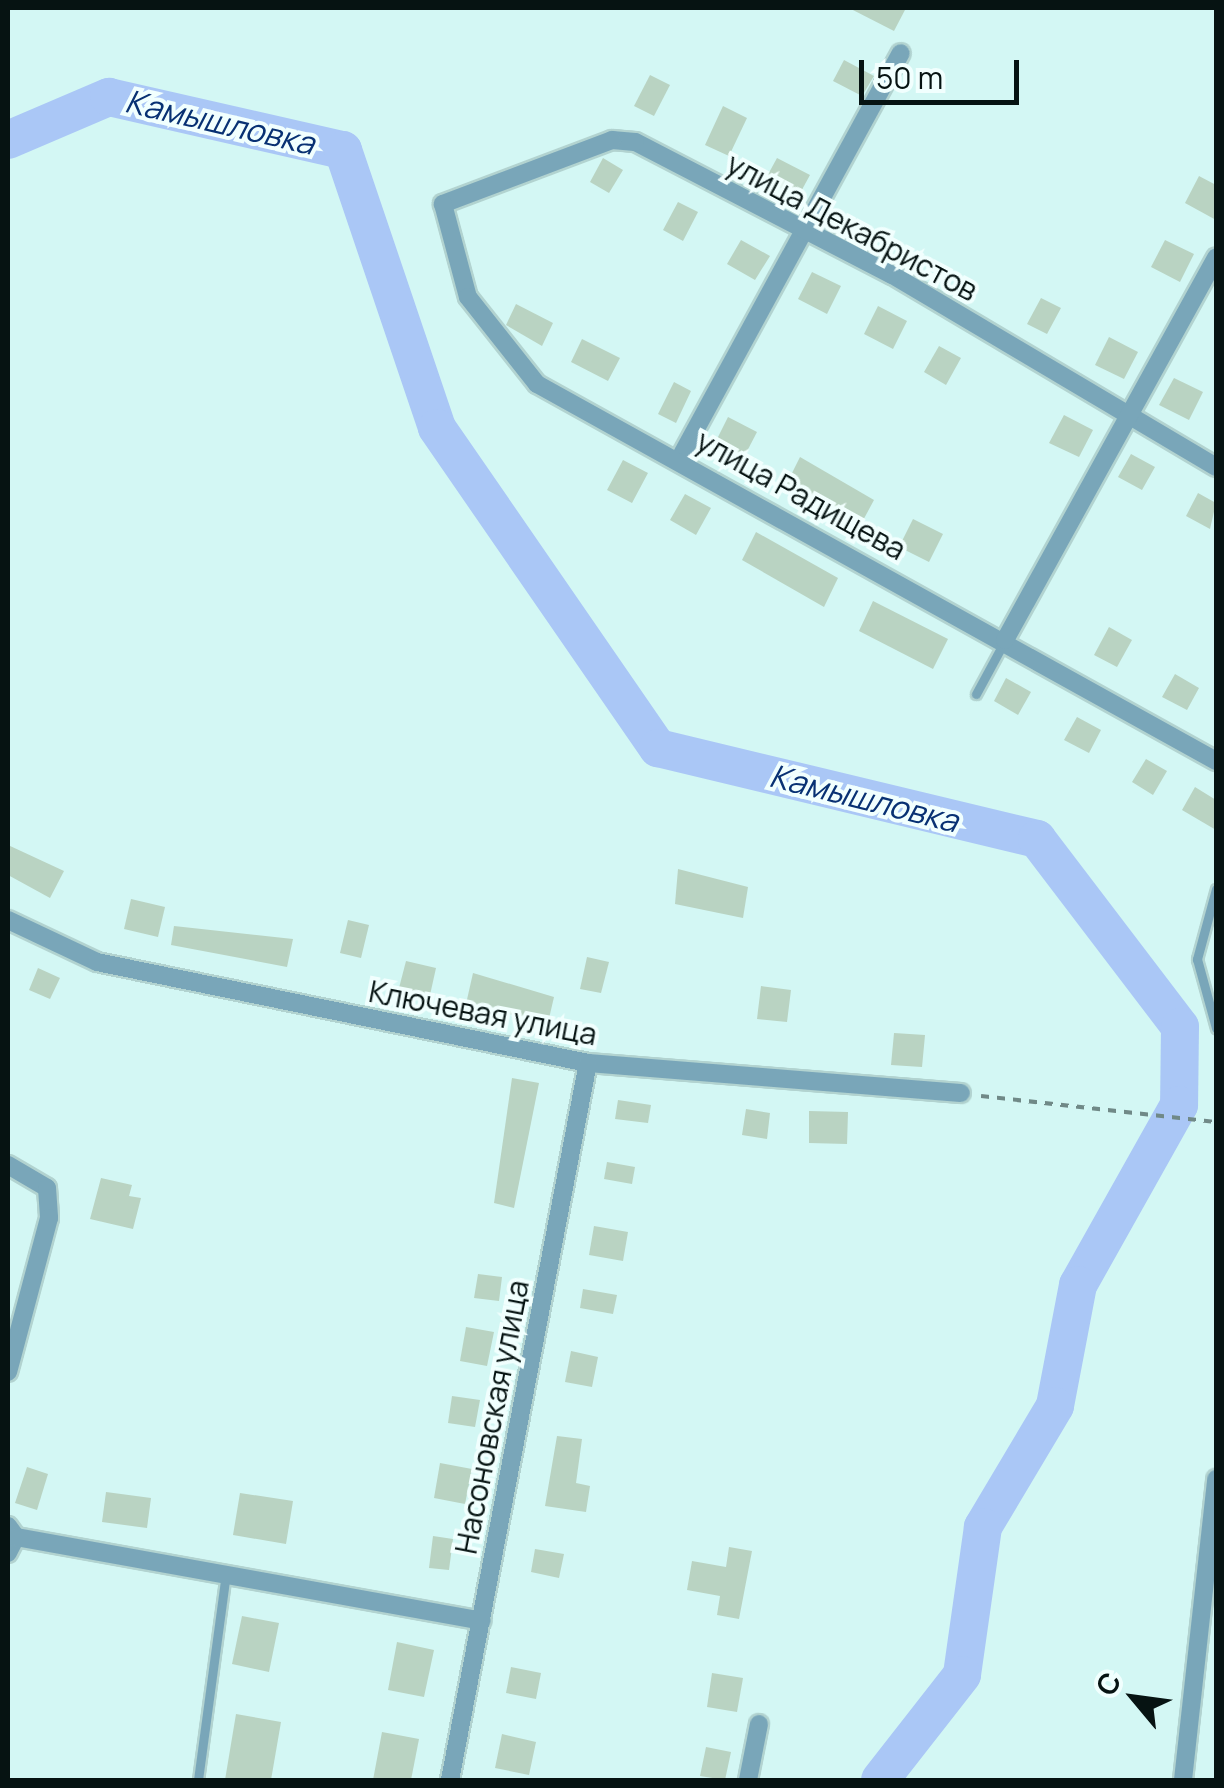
<!DOCTYPE html>
<meta charset="utf-8">
<style>
body{margin:0}
#map{position:relative;width:1224px;height:1788px;overflow:hidden;background:#d3f7f4;font-family:Manrope,sans-serif}
div>[style]{position:absolute}
.river>*{height:38px;margin:-19px;padding:0 19px;transform-origin:19px;border-radius:19px;background:#aac7f6}
.building>*{inset:0;background:#b9d3c2}
.path>*{height:4px;margin-top:-2px;transform-origin:0;background:repeating-linear-gradient(90deg,#708987 0 8px,transparent 0 16px)}
.roads{filter:drop-shadow(2px 0 #b2d3d0) drop-shadow(-2px 0 #b2d3d0) drop-shadow(0 2px #b2d3d0) drop-shadow(0 -2px #b2d3d0)}
.lane>*{height:9px;margin:-4.5px;padding:0 4.5px;transform-origin:4.5px;border-radius:4.5px;background:#79a6b9}
.street>*{height:18px;margin:-9px;padding:0 9px;transform-origin:9px;border-radius:9px;background:#79a6b9}
span{translate:-50% -50%;white-space:nowrap;text-align:center;line-height:1.15;-webkit-text-stroke:8px #f1fffe;paint-order:stroke}
.street-label{font-size:30px;color:#061312}
.water-label{font-size:32px;color:#083173;font-style:italic}
.frame{position:absolute;inset:0;border:10px solid #061312;pointer-events:none}
.north{position:absolute;left:1084px;top:1648px;width:100px;height:100px;-webkit-text-stroke:8px #f1fffe;paint-order:stroke;rotate:299deg;font-size:28px;font-weight:700;line-height:40px;text-align:center;color:#061312}
.north::after{content:'';display:block;margin:auto;width:35px;height:45px;background:#061312;clip-path:polygon(50% 0,100% 100%,50% 72%,0 100%)}
.scale{position:absolute;left:859px;top:60px;width:160px;height:45px;box-sizing:border-box;border:5px solid #061312;border-top:0;padding-left:12px;font-size:30px;line-height:35px;white-space:nowrap;color:#061312;-webkit-text-stroke:8px #f1fffe;paint-order:stroke}
</style>
<div id="map">
<div class="river">
<i style="left:8px;top:140px;width:110px;rotate:-23.1deg"></i>
<i style="left:109px;top:97px;width:240px;rotate:12.8deg"></i>
<i style="left:343px;top:150px;width:293px;rotate:71.3deg"></i>
<i style="left:437px;top:428px;width:389px;rotate:55.4deg"></i>
<i style="left:658px;top:748px;width:390px;rotate:13.5deg"></i>
<i style="left:1037px;top:839px;width:236px;rotate:52.7deg"></i>
<i style="left:1180px;top:1027px;width:78px;rotate:90.7deg"></i>
<i style="left:1179px;top:1105px;width:206px;rotate:119.3deg"></i>
<i style="left:1078px;top:1285px;width:123px;rotate:100.8deg"></i>
<i style="left:1055px;top:1406px;width:141px;rotate:120.8deg"></i>
<i style="left:983px;top:1527px;width:149px;rotate:98.1deg"></i>
<i style="left:962px;top:1675px;width:133px;rotate:128deg"></i>
</div>
<div class="building">
<i style="clip-path:polygon(849px 8px,906px 8px,894px 31px)"></i>
<i style="clip-path:polygon(844px 60px,874px 76px,862px 96px,833px 81px)"></i>
<i style="clip-path:polygon(650px 75px,670px 85px,654px 116px,634px 106px)"></i>
<i style="clip-path:polygon(723px 106px,747px 118px,729px 156px,705px 145px)"></i>
<i style="clip-path:polygon(603px 158px,623px 170px,609px 193px,590px 182px)"></i>
<i style="clip-path:polygon(777px 158px,810px 175px,798px 197px,765px 180px)"></i>
<i style="clip-path:polygon(1199px 176px,1216px 185px,1216px 220px,1185px 203px)"></i>
<i style="clip-path:polygon(678px 202px,698px 212px,683px 241px,663px 230px)"></i>
<i style="clip-path:polygon(741px 240px,770px 256px,755px 280px,727px 264px)"></i>
<i style="clip-path:polygon(1165px 240px,1194px 254px,1180px 282px,1151px 267px)"></i>
<i style="clip-path:polygon(812px 272px,841px 286px,827px 314px,798px 299px)"></i>
<i style="clip-path:polygon(1041px 298px,1061px 308px,1047px 334px,1027px 324px)"></i>
<i style="clip-path:polygon(516px 304px,553px 323px,542px 346px,506px 325px)"></i>
<i style="clip-path:polygon(878px 306px,907px 321px,893px 349px,864px 334px)"></i>
<i style="clip-path:polygon(1109px 337px,1138px 352px,1124px 379px,1095px 365px)"></i>
<i style="clip-path:polygon(582px 339px,620px 358px,608px 381px,571px 362px)"></i>
<i style="clip-path:polygon(939px 346px,961px 358px,946px 385px,924px 372px)"></i>
<i style="clip-path:polygon(1174px 378px,1203px 392px,1189px 420px,1159px 405px)"></i>
<i style="clip-path:polygon(674px 382px,691px 391px,676px 423px,658px 414px)"></i>
<i style="clip-path:polygon(1064px 415px,1093px 430px,1079px 457px,1049px 443px)"></i>
<i style="clip-path:polygon(728px 417px,757px 432px,743px 459px,714px 445px)"></i>
<i style="clip-path:polygon(1131px 454px,1155px 467px,1142px 490px,1118px 477px)"></i>
<i style="clip-path:polygon(800px 457px,874px 500px,860px 526px,786px 485px)"></i>
<i style="clip-path:polygon(623px 460px,648px 473px,632px 503px,607px 490px)"></i>
<i style="clip-path:polygon(1198px 493px,1216px 503px,1210px 529px,1186px 516px)"></i>
<i style="clip-path:polygon(685px 494px,711px 508px,696px 535px,670px 520px)"></i>
<i style="clip-path:polygon(913px 519px,943px 534px,929px 562px,899px 547px)"></i>
<i style="clip-path:polygon(756px 532px,838px 578px,824px 607px,742px 560px)"></i>
<i style="clip-path:polygon(873px 601px,948px 639px,933px 669px,859px 631px)"></i>
<i style="clip-path:polygon(1109px 627px,1132px 640px,1117px 667px,1094px 655px)"></i>
<i style="clip-path:polygon(1175px 674px,1199px 688px,1187px 710px,1162px 697px)"></i>
<i style="clip-path:polygon(1006px 678px,1031px 692px,1018px 715px,994px 701px)"></i>
<i style="clip-path:polygon(1077px 717px,1101px 730px,1089px 753px,1064px 740px)"></i>
<i style="clip-path:polygon(1146px 759px,1167px 771px,1153px 795px,1132px 782px)"></i>
<i style="clip-path:polygon(1195px 787px,1216px 800px,1216px 830px,1182px 810px)"></i>
<i style="clip-path:polygon(8px 845px,64px 871px,50px 898px,8px 875px)"></i>
<i style="clip-path:polygon(678px 869px,748px 887px,743px 918px,675px 904px)"></i>
<i style="clip-path:polygon(131px 899px,165px 907px,158px 937px,124px 929px)"></i>
<i style="clip-path:polygon(348px 920px,369px 925px,361px 958px,340px 953px)"></i>
<i style="clip-path:polygon(174px 926px,293px 939px,287px 967px,171px 945px)"></i>
<i style="clip-path:polygon(587px 957px,609px 962px,601px 993px,580px 989px)"></i>
<i style="clip-path:polygon(406px 961px,436px 968px,430px 995px,399px 988px)"></i>
<i style="clip-path:polygon(38px 968px,60px 978px,50px 999px,29px 990px)"></i>
<i style="clip-path:polygon(473px 973px,554px 997px,548px 1023px,466px 1004px)"></i>
<i style="clip-path:polygon(761px 986px,791px 990px,787px 1022px,757px 1019px)"></i>
<i style="clip-path:polygon(894px 1033px,925px 1035px,922px 1067px,891px 1065px)"></i>
<i style="clip-path:polygon(512px 1078px,539px 1083px,514px 1208px,494px 1203px)"></i>
<i style="clip-path:polygon(618px 1100px,651px 1105px,648px 1123px,615px 1119px)"></i>
<i style="clip-path:polygon(746px 1109px,770px 1113px,767px 1139px,742px 1135px)"></i>
<i style="clip-path:polygon(809px 1111px,848px 1112px,847px 1144px,809px 1143px)"></i>
<i style="clip-path:polygon(607px 1162px,635px 1167px,632px 1184px,604px 1179px)"></i>
<i style="clip-path:polygon(101px 1178px,132px 1185px,129px 1196px,141px 1198px,133px 1229px,90px 1219px)"></i>
<i style="clip-path:polygon(594px 1226px,628px 1232px,623px 1261px,589px 1255px)"></i>
<i style="clip-path:polygon(478px 1274px,502px 1277px,499px 1301px,474px 1298px)"></i>
<i style="clip-path:polygon(583px 1289px,617px 1295px,613px 1314px,580px 1308px)"></i>
<i style="clip-path:polygon(466px 1327px,494px 1332px,487px 1366px,460px 1361px)"></i>
<i style="clip-path:polygon(571px 1351px,598px 1357px,592px 1387px,565px 1382px)"></i>
<i style="clip-path:polygon(452px 1396px,480px 1400px,475px 1427px,448px 1423px)"></i>
<i style="clip-path:polygon(557px 1436px,582px 1439px,576px 1483px,590px 1486px,586px 1512px,545px 1506px)"></i>
<i style="clip-path:polygon(440px 1463px,472px 1469px,465px 1504px,434px 1498px)"></i>
<i style="clip-path:polygon(27px 1467px,48px 1474px,37px 1510px,15px 1503px)"></i>
<i style="clip-path:polygon(106px 1492px,151px 1498px,147px 1528px,102px 1522px)"></i>
<i style="clip-path:polygon(240px 1493px,293px 1501px,286px 1544px,233px 1535px)"></i>
<i style="clip-path:polygon(433px 1536px,453px 1539px,449px 1570px,429px 1568px)"></i>
<i style="clip-path:polygon(729px 1547px,752px 1551px,739px 1619px,717px 1615px,720px 1596px,687px 1590px,692px 1561px,726px 1567px)"></i>
<i style="clip-path:polygon(535px 1549px,564px 1554px,559px 1578px,531px 1572px)"></i>
<i style="clip-path:polygon(242px 1616px,279px 1623px,269px 1672px,232px 1664px)"></i>
<i style="clip-path:polygon(397px 1642px,434px 1650px,424px 1697px,388px 1690px)"></i>
<i style="clip-path:polygon(511px 1667px,541px 1673px,536px 1699px,506px 1693px)"></i>
<i style="clip-path:polygon(712px 1673px,743px 1678px,737px 1712px,707px 1707px)"></i>
<i style="clip-path:polygon(236px 1714px,281px 1722px,271px 1780px,225px 1780px)"></i>
<i style="clip-path:polygon(382px 1732px,419px 1739px,411px 1780px,373px 1780px)"></i>
<i style="clip-path:polygon(502px 1734px,536px 1742px,529px 1775px,495px 1768px)"></i>
<i style="clip-path:polygon(706px 1747px,731px 1752px,725px 1780px,700px 1776px)"></i>
</div>
<div class="path">
<i style="left:981px;top:1096px;width:236px;rotate:6.3deg"></i>
</div>
<div class="roads">
<div class="lane">
<i style="left:976px;top:694px;width:57px;rotate:-61.6deg"></i>
<i style="left:1216px;top:889px;width:73px;rotate:105.2deg"></i>
<i style="left:1197px;top:959px;width:72px;rotate:74.6deg"></i>
<i style="left:198px;top:1780px;width:202px;rotate:-82.3deg"></i>
</div>
<div class="street">
<i style="left:680px;top:458px;width:461px;rotate:-61.4deg"></i>
<i style="left:1216px;top:467px;width:377px;rotate:-149.3deg"></i>
<i style="left:892px;top:275px;width:289px;rotate:-152.6deg"></i>
<i style="left:635px;top:142px;width:23px;rotate:-175deg"></i>
<i style="left:612px;top:140px;width:181px;rotate:159.3deg"></i>
<i style="left:443px;top:204px;width:96px;rotate:75deg"></i>
<i style="left:468px;top:297px;width:111px;rotate:51.6deg"></i>
<i style="left:537px;top:384px;width:777px;rotate:29.04deg"></i>
<i style="left:1005px;top:640px;width:437px;rotate:-61.1deg"></i>
<i style="left:8px;top:920px;width:98px;rotate:25.3deg"></i>
<i style="left:97px;top:962px;width:501px;rotate:11.62deg"></i>
<i style="left:588px;top:1063px;width:374px;rotate:4.6deg"></i>
<i style="left:8px;top:1165px;width:45px;rotate:30.5deg"></i>
<i style="left:47px;top:1188px;width:30px;rotate:86deg"></i>
<i style="left:49px;top:1218px;width:159px;rotate:104.9deg"></i>
<i style="left:8px;top:1526px;width:14px;rotate:54deg"></i>
<i style="left:16px;top:1537px;width:18px;rotate:117deg"></i>
<i style="left:16px;top:1537px;width:473px;rotate:10.2deg"></i>
<i style="left:450px;top:1780px;width:730px;rotate:-79.11deg"></i>
<i style="left:748px;top:1780px;width:57px;rotate:-78.9deg"></i>
<i style="left:1183px;top:1780px;width:303px;rotate:-83.7deg"></i>
</div>
</div>
<div class="street-label">
<span style="left:852px;top:227px;rotate:28deg">улица Декабристов</span>
<span style="left:801px;top:495px;rotate:29deg">улица Радищева</span>
<span style="left:483px;top:1013px;rotate:11deg">Ключевая улица</span>
<span style="left:492px;top:1417px;rotate:-79deg">Насоновская улица</span>
</div>
<div class="water-label">
<span style="left:220px;top:122px;rotate:13deg">Камышловка</span>
<span style="left:864px;top:798px;rotate:14deg">Камышловка</span>
</div>
<div class="frame"></div>
<div class="north">С</div>
<div class="scale">50 m</div>
</div>
